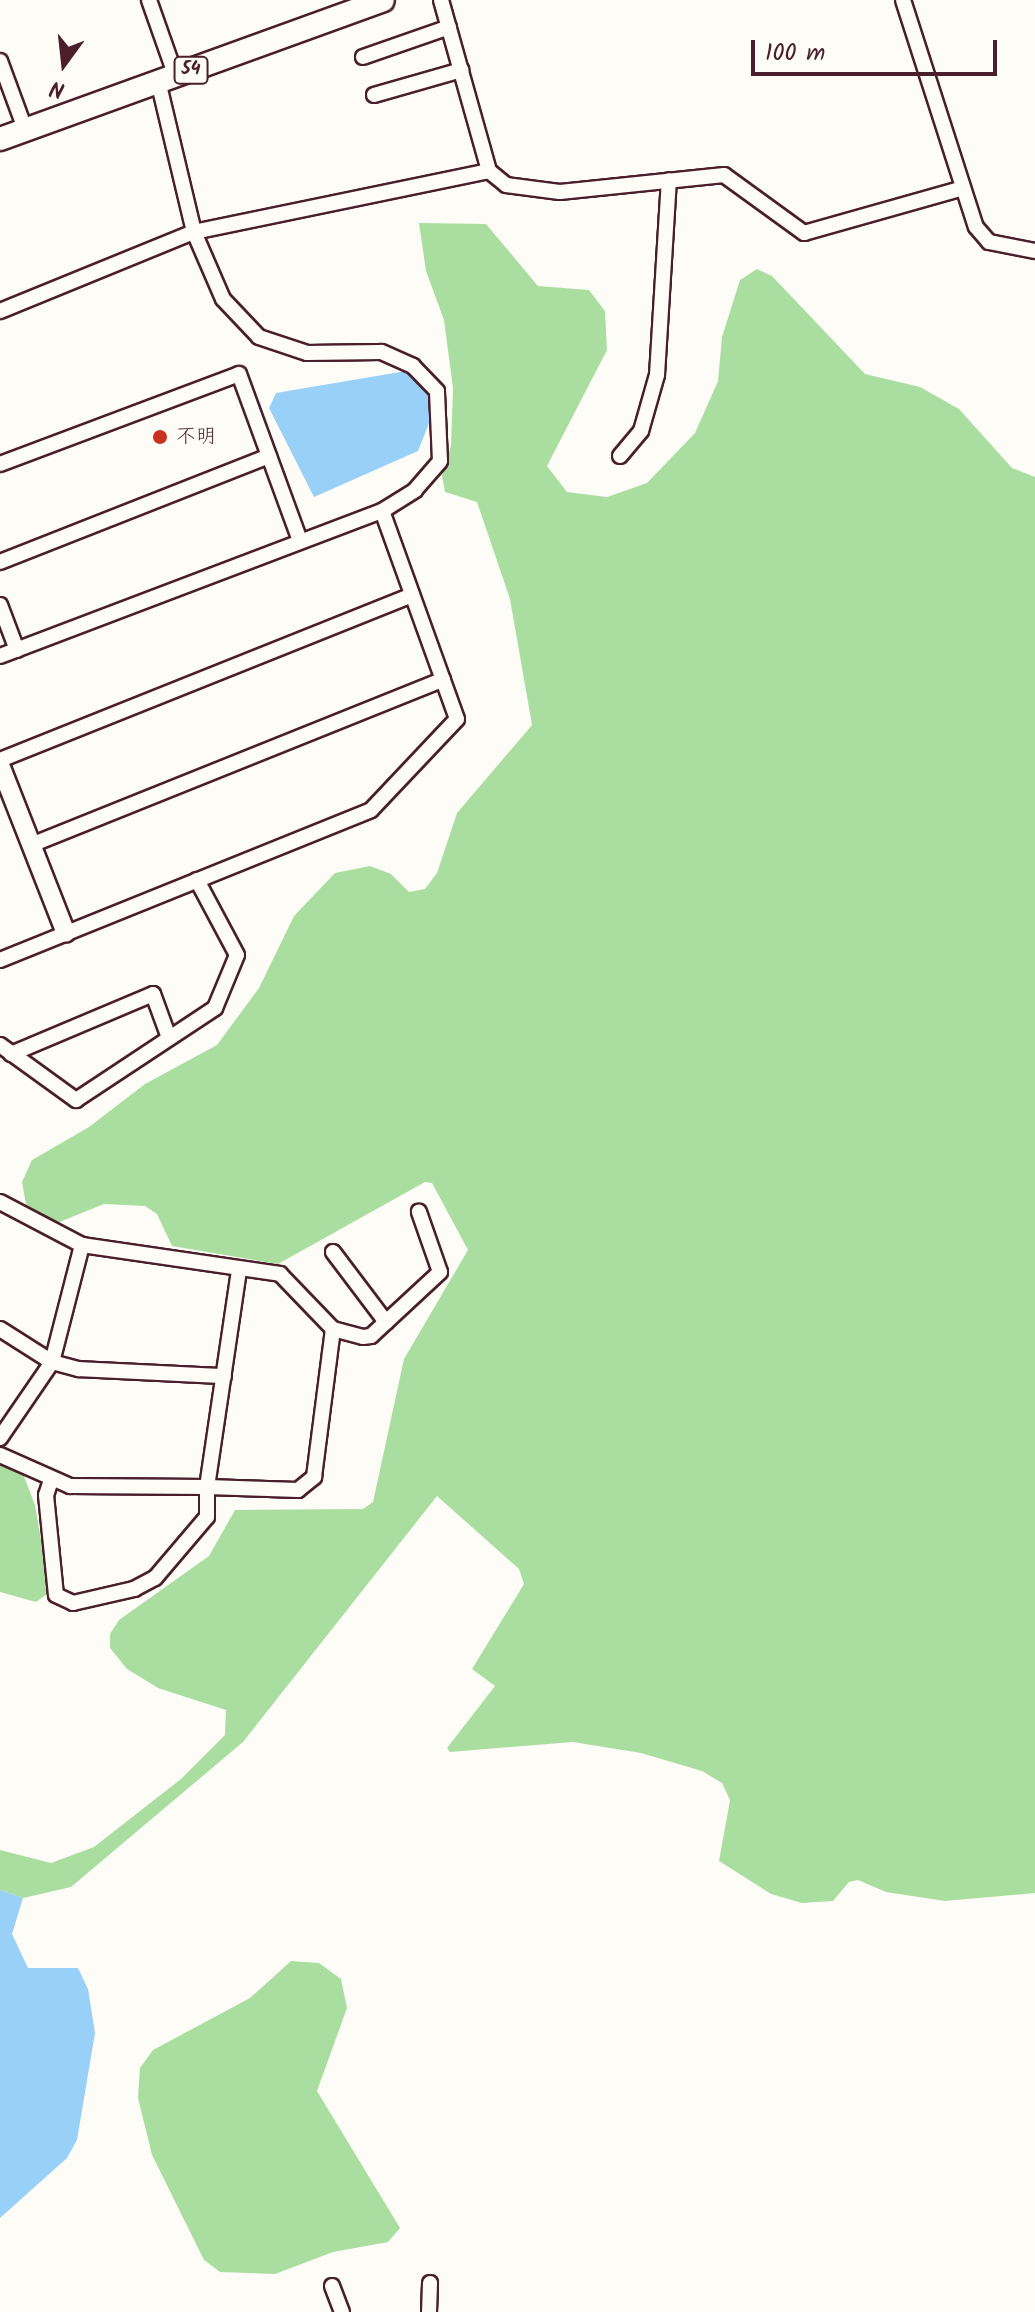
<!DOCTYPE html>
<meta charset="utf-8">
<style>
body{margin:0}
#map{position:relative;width:1035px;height:2312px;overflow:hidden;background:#fdfcf7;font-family:Kalam,"Klee One",sans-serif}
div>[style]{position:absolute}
.green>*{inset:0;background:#aadea0}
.water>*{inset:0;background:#99d0f8}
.roads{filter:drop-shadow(2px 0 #4a1f2b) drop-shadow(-2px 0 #4a1f2b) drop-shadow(0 2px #4a1f2b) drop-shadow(0 -2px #4a1f2b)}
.minor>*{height:14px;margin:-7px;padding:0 7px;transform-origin:7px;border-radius:7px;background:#fdfcf7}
.tertiary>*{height:18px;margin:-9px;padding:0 9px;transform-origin:9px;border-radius:9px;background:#fdfcf7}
.primary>*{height:22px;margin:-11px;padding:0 11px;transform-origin:11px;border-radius:11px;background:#fdfcf7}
.dots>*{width:22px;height:22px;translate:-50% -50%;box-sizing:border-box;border:4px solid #fdfcf7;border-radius:50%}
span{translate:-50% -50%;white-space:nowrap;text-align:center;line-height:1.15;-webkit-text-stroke:6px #fdfcf7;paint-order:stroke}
.shield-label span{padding:2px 6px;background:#fdfcf7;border:2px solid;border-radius:6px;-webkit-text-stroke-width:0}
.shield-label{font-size:18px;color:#4a1f2b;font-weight:700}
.poi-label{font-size:20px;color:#4a1f2b}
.left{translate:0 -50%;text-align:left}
.north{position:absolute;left:24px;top:24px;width:80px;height:80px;-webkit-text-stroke:6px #fdfcf7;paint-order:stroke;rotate:195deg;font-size:22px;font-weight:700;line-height:32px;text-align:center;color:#4a1f2b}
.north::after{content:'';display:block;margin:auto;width:28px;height:36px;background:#4a1f2b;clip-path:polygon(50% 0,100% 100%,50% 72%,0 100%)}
.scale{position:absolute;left:751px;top:40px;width:246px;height:36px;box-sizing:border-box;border:4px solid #4a1f2b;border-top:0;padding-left:10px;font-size:24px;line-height:28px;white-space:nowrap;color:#4a1f2b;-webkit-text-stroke:6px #fdfcf7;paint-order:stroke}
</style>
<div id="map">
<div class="green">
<i style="clip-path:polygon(419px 223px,486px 224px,538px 286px,589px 290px,605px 311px,607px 350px,547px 466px,567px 492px,607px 497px,647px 483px,695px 433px,718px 381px,722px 337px,740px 280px,757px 269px,772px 276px,865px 374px,920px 387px,959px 409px,1012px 468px,1035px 477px,1035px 1893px,945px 1901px,886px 1892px,858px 1880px,849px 1882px,833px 1901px,802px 1903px,771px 1894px,719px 1861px,730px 1800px,722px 1783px,702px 1771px,641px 1753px,573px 1742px,450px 1752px,447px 1748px,495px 1686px,472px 1669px,524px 1584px,519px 1569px,437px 1496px,243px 1742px,71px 1887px,23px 1898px,0 1890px,0 1850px,51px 1863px,94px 1847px,181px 1779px,225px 1735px,226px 1710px,158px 1688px,127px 1669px,110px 1648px,110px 1634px,119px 1620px,209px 1556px,235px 1510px,363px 1509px,373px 1502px,404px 1359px,468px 1250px,432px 1183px,425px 1182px,278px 1264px,172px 1246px,157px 1214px,145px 1206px,104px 1204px,57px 1223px,47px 1221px,26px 1204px,22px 1182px,32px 1160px,89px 1127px,145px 1084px,217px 1045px,259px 988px,294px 916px,335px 873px,370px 866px,391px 874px,409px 892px,425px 889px,437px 873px,457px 813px,532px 725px,510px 599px,477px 502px,445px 492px,442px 476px,451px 446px,453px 388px,444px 320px,426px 271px)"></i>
<i style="clip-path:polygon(0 1463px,22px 1471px,35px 1505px,50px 1592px,36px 1602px,0 1592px)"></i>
<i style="clip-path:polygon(291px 1961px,319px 1963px,341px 1979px,347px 2008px,317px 2091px,400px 2228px,388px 2242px,333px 2252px,275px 2274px,220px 2272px,204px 2260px,152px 2155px,138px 2098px,140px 2068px,153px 2050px,250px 1998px)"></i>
</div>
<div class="water">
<i style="clip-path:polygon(406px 371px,425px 385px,435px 408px,418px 451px,314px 497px,269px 408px,276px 393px)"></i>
<i style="clip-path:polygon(0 1890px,23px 1898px,12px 1934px,28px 1968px,78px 1968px,88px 1989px,95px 2033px,77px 2140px,67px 2158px,0 2218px)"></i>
</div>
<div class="roads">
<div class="minor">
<i style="left:149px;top:0;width:78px;rotate:70.6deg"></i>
<i style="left:441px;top:0;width:178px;rotate:74.3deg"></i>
<i style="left:489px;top:171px;width:22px;rotate:39deg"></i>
<i style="left:506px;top:185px;width:54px;rotate:7.4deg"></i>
<i style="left:560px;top:192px;width:165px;rotate:-5.9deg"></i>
<i style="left:724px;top:175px;width:99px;rotate:35.9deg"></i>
<i style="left:804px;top:233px;width:162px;rotate:-15.8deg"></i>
<i style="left:903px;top:0;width:238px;rotate:72.2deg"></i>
<i style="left:976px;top:227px;width:20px;rotate:49deg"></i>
<i style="left:989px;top:242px;width:47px;rotate:11.1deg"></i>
<i style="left:363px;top:57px;width:91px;rotate:-19.2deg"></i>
<i style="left:0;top:61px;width:72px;rotate:69.8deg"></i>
<i style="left:374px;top:95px;width:91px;rotate:-16deg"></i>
<i style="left:0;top:311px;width:209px;rotate:-22.2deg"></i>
<i style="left:194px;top:232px;width:301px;rotate:-11.7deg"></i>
<i style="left:620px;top:456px;width:33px;rotate:-50deg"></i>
<i style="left:641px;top:431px;width:58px;rotate:-74.1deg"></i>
<i style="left:657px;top:375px;width:195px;rotate:-86.5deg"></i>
<i style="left:0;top:464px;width:255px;rotate:-20.6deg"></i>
<i style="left:239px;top:374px;width:178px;rotate:69.9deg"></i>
<i style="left:0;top:562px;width:289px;rotate:-21.5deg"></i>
<i style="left:0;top:605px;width:48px;rotate:69.3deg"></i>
<i style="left:0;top:656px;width:409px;rotate:-20.8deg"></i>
<i style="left:382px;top:511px;width:39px;rotate:-32deg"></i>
<i style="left:415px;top:490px;width:38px;rotate:-49deg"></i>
<i style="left:440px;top:461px;width:70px;rotate:-92.5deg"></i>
<i style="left:437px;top:391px;width:35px;rotate:-134deg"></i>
<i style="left:413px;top:366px;width:35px;rotate:-156deg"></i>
<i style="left:381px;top:352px;width:74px;rotate:179.2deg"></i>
<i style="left:307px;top:353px;width:51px;rotate:-161.6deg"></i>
<i style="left:259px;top:337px;width:52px;rotate:-133.5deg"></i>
<i style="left:223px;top:299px;width:73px;rotate:-113.4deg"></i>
<i style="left:194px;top:232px;width:155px;rotate:-103.4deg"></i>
<i style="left:0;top:760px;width:444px;rotate:-21.8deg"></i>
<i style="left:31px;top:845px;width:444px;rotate:-21.9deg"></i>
<i style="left:0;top:960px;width:400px;rotate:-22deg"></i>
<i style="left:371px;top:810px;width:125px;rotate:-46.6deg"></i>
<i style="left:457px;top:719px;width:221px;rotate:-109.8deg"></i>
<i style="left:0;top:1045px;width:94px;rotate:35.9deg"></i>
<i style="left:76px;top:1100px;width:167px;rotate:-33.5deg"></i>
<i style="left:215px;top:1008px;width:57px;rotate:-67.5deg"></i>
<i style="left:237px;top:955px;width:85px;rotate:-118.1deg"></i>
<i style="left:11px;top:1054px;width:154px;rotate:-22.9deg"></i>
<i style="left:153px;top:994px;width:47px;rotate:70deg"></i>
<i style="left:0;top:1202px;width:93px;rotate:27.7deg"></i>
<i style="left:82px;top:1245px;width:200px;rotate:8.3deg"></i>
<i style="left:280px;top:1274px;width:76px;rotate:46.1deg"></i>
<i style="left:333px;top:1329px;width:31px;rotate:15deg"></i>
<i style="left:363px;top:1337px;width:8px;rotate:-7deg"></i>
<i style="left:371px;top:1336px;width:94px;rotate:-42.8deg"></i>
<i style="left:440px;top:1272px;width:64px;rotate:-109.3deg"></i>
<i style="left:333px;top:1252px;width:88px;rotate:52.9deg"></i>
<i style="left:0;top:1329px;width:62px;rotate:32.4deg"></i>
<i style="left:52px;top:1362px;width:28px;rotate:15deg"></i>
<i style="left:79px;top:1369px;width:145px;rotate:2.8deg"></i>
<i style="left:0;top:1438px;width:92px;rotate:-55.6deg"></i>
<i style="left:52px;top:1362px;width:121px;rotate:-75.6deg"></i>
<i style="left:0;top:1455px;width:77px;rotate:23.9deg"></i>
<i style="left:70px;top:1486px;width:137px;rotate:0.4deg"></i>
<i style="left:207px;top:1487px;width:219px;rotate:-81.6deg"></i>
<i style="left:51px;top:1480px;width:16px;rotate:108deg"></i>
<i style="left:46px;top:1495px;width:100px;rotate:84.3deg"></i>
<i style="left:56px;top:1595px;width:19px;rotate:25deg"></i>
<i style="left:73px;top:1603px;width:63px;rotate:-12.9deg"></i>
<i style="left:134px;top:1589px;width:24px;rotate:-28deg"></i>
<i style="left:155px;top:1578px;width:80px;rotate:-49.6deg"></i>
<i style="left:207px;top:1517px;width:30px;rotate:-90deg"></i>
<i style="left:207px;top:1487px;width:91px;rotate:1.9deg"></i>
<i style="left:298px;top:1490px;width:21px;rotate:-39deg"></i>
<i style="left:314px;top:1477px;width:149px;rotate:-82.7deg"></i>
<i style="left:332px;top:2286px;width:28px;rotate:69deg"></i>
<i style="left:429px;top:2312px;width:29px;rotate:-88deg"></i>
</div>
<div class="tertiary">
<i style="left:0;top:765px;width:180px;rotate:68.6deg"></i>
</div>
<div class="primary">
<i style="left:0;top:139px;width:407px;rotate:-19.9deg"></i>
</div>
</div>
<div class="dots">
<i style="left:160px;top:437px;background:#c8321e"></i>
</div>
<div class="shield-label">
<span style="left:191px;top:70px">54</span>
</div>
<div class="poi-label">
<span class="left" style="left:176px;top:437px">不明</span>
</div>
<div class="north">N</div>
<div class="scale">100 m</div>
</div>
